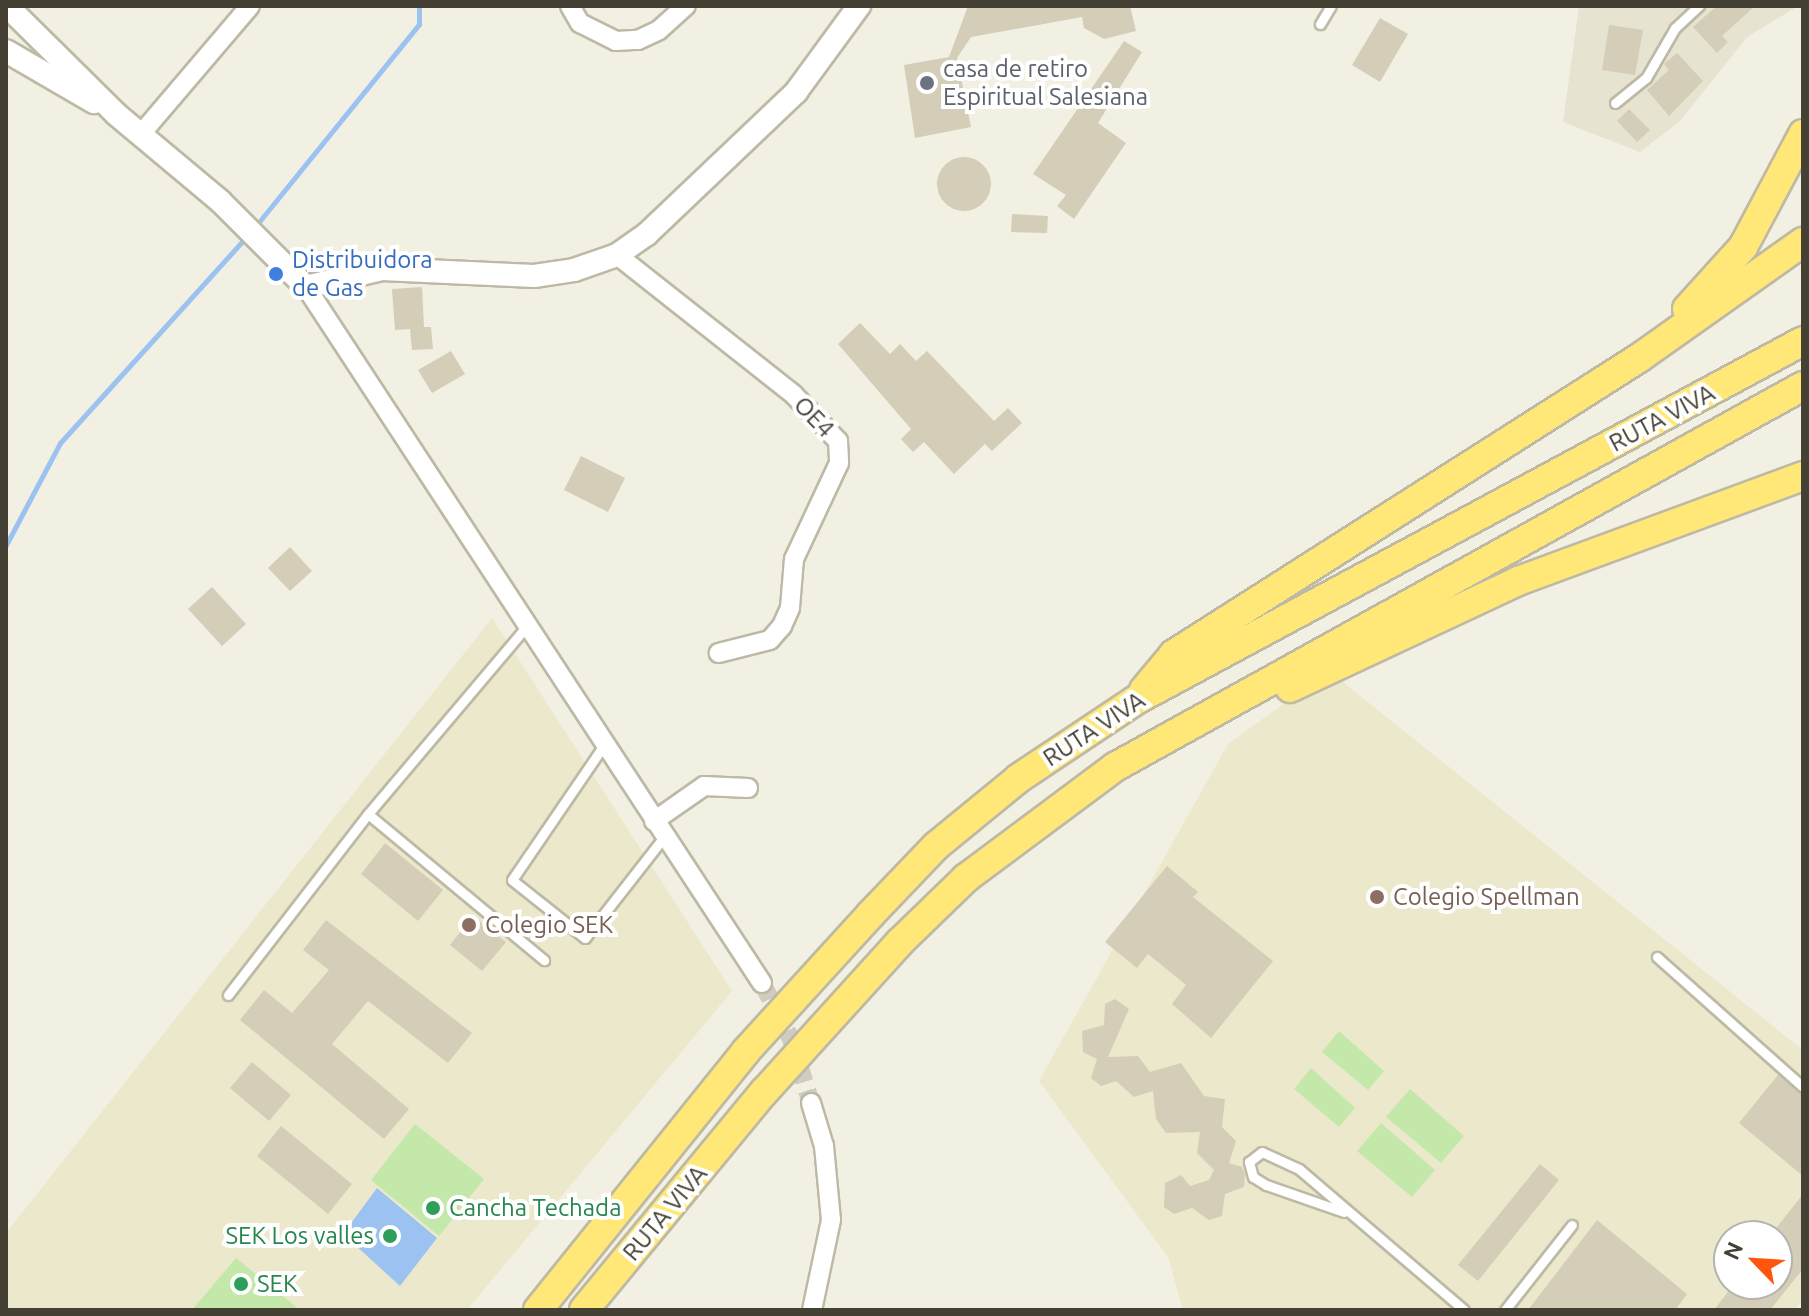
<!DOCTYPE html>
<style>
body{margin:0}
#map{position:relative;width:1809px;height:1316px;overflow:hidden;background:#f2f0e3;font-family:Ubuntu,sans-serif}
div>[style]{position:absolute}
.residential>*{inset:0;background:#e6e3d1}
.education>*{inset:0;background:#ece8cc}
.green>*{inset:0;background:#c3e8aa}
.water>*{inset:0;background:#9cc2f2}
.stream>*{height:5px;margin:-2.5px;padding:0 2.5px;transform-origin:2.5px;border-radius:2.5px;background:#9cc2f2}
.building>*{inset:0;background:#d4cdb8}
.round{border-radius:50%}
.minor-tunnel>*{height:18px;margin-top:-9px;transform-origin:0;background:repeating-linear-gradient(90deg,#cfcdc0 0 18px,transparent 0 27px)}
.roads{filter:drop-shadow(2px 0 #beb9a5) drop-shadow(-2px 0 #beb9a5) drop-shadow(0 2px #beb9a5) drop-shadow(0 -2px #beb9a5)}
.service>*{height:9px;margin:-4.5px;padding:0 4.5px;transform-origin:4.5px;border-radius:4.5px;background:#fff}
.minor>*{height:18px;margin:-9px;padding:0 9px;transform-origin:9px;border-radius:9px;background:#fff}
.tertiary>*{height:22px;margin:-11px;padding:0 11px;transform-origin:11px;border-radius:11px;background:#fff}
.trunk>*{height:28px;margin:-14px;padding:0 14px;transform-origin:14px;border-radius:14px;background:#ffe878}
.dots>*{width:22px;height:22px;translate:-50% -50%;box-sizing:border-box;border:4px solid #fff;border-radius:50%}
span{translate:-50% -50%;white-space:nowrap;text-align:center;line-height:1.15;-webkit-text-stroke:8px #fff;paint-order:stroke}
.worship-label{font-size:24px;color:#5b616d}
.left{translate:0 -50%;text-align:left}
.shop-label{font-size:24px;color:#366cbe}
.street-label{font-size:24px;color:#444033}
.education-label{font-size:24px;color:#785e54}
.leisure-label{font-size:24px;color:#27864d}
.right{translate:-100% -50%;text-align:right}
.frame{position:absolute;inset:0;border:8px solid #444033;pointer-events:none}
.north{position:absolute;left:1713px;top:1220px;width:80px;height:80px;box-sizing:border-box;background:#fff;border:2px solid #b4b3ad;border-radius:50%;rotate:295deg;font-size:22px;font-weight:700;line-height:32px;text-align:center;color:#444033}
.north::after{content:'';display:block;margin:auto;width:28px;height:36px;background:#ff550d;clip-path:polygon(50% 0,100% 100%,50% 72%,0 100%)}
</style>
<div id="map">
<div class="residential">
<i style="clip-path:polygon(1579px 6px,1798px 6px,1747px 37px,1680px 121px,1640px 152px,1563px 122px)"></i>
</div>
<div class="education">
<i style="clip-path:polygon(492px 618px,732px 991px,467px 1310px,6px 1310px,6px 1233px)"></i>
<i style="clip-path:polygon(evenodd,1329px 671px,1803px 1050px,1803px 1300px,1794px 1310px,1183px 1310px,1168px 1257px,1039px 1081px,1228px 744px,1329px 671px,1729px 1236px,1777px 1236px,1777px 1284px,1729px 1284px,1729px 1236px)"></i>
</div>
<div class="green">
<i style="clip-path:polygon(1339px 1031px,1384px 1071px,1368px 1090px,1322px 1052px)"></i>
<i style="clip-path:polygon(1311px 1068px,1355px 1108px,1339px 1127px,1294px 1089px)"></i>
<i style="clip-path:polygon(1410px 1089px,1464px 1136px,1441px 1163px,1386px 1117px)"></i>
<i style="clip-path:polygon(1381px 1123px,1435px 1170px,1412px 1197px,1357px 1151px)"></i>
<i style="clip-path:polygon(415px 1124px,484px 1179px,439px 1236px,371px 1180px)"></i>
<i style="clip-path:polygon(236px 1258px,300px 1310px,192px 1310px)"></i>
</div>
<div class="water">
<i style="clip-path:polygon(377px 1188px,437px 1238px,400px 1286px,343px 1234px)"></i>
</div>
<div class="stream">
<i style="left:254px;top:228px;width:262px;rotate:-51deg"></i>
<i style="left:419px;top:24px;width:18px;rotate:-90deg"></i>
<i style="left:6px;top:545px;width:115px;rotate:-62.1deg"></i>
<i style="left:60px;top:443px;width:279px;rotate:-47.9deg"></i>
</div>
<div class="building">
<i style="clip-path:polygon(968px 6px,1130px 6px,1136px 31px,1104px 39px,1084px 28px,1082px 17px,971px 37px,957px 58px,971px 127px,915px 138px,904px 65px,949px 57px)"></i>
<i style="clip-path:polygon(1717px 6px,1755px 6px,1722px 36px,1728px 42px,1717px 53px,1693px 27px)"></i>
<i style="clip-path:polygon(1380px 18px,1408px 34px,1380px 82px,1352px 65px)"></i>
<i style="clip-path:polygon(1609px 25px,1643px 30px,1635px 75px,1602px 70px)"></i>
<i style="clip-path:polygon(1124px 41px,1142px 52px,1098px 123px,1126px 143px,1074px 219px,1057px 206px,1066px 195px,1033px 174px)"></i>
<i style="clip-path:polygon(1677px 53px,1703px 81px,1669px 116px,1647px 90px,1669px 70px,1664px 64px)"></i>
<i style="clip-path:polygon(1629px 109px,1650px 130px,1637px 142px,1617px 121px)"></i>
<i class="round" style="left:937px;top:157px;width:54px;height:54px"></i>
<i style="clip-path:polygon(1012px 214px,1048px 216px,1047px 233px,1011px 232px)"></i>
<i style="clip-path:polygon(422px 287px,424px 327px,431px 327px,433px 349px,412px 350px,410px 329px,395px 330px,392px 289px)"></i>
<i style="clip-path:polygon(860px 323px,890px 354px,900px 344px,916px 361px,927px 351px,994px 421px,1008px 408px,1022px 423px,992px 451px,985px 444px,954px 474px,924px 442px,913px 452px,901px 439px,911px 429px,838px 344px)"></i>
<i style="clip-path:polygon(451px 351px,465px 374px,432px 393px,418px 370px)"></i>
<i style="clip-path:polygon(581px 456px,625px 478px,608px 512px,564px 490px)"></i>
<i style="clip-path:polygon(290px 547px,312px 571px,290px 591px,268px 568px)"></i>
<i style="clip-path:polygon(212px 587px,246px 624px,222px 646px,188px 609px)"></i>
<i style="clip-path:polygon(385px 843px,443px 890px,418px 921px,361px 874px)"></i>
<i style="clip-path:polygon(1167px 866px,1198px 892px,1193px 897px,1273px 961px,1211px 1038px,1172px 1004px,1186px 985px,1148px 954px,1137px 968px,1105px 942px)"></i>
<i style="clip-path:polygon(473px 916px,506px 942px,482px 971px,450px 945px)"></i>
<i style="clip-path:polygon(326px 920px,472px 1033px,448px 1063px,368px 1001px,332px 1044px,409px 1109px,384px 1139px,240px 1020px,264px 990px,292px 1013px,329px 970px,303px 950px)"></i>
<i style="clip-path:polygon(1115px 999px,1129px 1009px,1108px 1057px,1138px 1056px,1150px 1072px,1181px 1063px,1204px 1096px,1225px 1099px,1222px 1127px,1236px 1141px,1229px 1163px,1242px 1167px,1245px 1175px,1244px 1187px,1225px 1194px,1222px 1216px,1209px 1220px,1192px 1208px,1174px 1214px,1164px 1207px,1165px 1183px,1181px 1175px,1190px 1186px,1209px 1180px,1214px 1170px,1197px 1153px,1200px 1132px,1166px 1133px,1156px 1119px,1153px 1091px,1134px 1097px,1116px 1081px,1101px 1086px,1091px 1078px,1097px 1059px,1083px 1052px,1082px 1031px,1104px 1025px,1105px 1004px)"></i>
<i style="clip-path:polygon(252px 1062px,291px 1095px,269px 1121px,230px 1088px)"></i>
<i style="clip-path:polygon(1778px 1075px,1803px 1095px,1803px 1176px,1739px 1123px)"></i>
<i style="clip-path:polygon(281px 1126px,352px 1184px,328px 1214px,257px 1156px)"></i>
<i style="clip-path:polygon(1540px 1164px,1559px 1180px,1478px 1281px,1458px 1265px)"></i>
<i style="clip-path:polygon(1803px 1194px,1803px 1269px,1770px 1310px,1714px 1310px,1734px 1284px,1777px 1284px,1777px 1236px,1770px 1236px)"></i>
<i style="clip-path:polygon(1597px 1220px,1687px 1294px,1675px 1310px,1528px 1310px)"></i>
</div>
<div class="minor-tunnel">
<i style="left:762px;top:983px;width:63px;rotate:62.6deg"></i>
<i style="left:791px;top:1039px;width:67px;rotate:72.6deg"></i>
</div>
<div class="roads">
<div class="service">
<i style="left:1320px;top:24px;width:21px;rotate:-59deg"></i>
<i style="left:1615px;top:103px;width:40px;rotate:-39deg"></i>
<i style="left:1646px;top:78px;width:58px;rotate:-59.9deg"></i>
<i style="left:1675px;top:28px;width:33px;rotate:-43deg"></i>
<i style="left:604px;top:745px;width:163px;rotate:124.3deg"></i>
<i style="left:512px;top:880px;width:93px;rotate:38.5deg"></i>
<i style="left:585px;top:938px;width:128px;rotate:-52deg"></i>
<i style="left:368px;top:814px;width:229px;rotate:39.7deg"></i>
<i style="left:1657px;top:957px;width:195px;rotate:41.7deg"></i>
<i style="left:228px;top:995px;width:229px;rotate:-52.3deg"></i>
<i style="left:368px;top:814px;width:248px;rotate:-49.8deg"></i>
<i style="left:1344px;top:1212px;width:83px;rotate:-160.9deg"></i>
<i style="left:1266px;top:1185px;width:15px;rotate:-148deg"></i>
<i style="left:1253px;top:1177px;width:16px;rotate:-105deg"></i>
<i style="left:1249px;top:1162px;width:16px;rotate:-38deg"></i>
<i style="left:1262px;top:1152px;width:41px;rotate:24.7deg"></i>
<i style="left:1299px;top:1169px;width:217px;rotate:40.5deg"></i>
<i style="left:1505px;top:1310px;width:108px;rotate:-51.8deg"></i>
</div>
<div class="minor">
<i style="left:570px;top:6px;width:20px;rotate:60deg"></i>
<i style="left:580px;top:23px;width:40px;rotate:26.6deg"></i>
<i style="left:616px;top:41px;width:22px;rotate:-3deg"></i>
<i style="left:638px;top:40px;width:23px;rotate:-25deg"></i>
<i style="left:659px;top:30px;width:36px;rotate:-42deg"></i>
<i style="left:141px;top:134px;width:168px;rotate:-49.6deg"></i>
<i style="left:617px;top:255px;width:224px;rotate:38.3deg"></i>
<i style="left:793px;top:394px;width:65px;rotate:46.2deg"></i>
<i style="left:838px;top:441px;width:22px;rotate:87deg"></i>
<i style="left:839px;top:463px;width:106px;rotate:115.1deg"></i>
<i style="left:794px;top:559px;width:49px;rotate:94.7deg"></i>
<i style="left:790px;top:608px;width:20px;rotate:114deg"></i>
<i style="left:782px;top:626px;width:18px;rotate:131deg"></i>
<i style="left:770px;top:640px;width:53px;rotate:165.7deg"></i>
<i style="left:306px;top:287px;width:832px;rotate:56.77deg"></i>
<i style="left:654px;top:821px;width:61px;rotate:-35deg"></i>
<i style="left:704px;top:786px;width:44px;rotate:2.6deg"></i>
<i style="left:811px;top:1103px;width:45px;rotate:73.2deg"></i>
<i style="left:824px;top:1146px;width:74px;rotate:84.6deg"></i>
<i style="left:831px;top:1220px;width:92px;rotate:101.9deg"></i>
</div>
<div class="tertiary">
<i style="left:7px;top:6px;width:153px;rotate:44.7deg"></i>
<i style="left:116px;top:114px;width:136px;rotate:39.9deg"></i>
<i style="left:220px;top:201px;width:122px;rotate:45deg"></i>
<i style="left:306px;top:287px;width:78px;rotate:-13.3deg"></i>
<i style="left:382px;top:269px;width:152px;rotate:2.6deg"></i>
<i style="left:534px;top:276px;width:40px;rotate:-8.5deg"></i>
<i style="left:574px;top:270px;width:46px;rotate:-19.2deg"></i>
<i style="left:617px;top:255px;width:37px;rotate:-35deg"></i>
<i style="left:647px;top:234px;width:206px;rotate:-43.6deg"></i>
<i style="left:796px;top:92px;width:107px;rotate:-53.8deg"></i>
<i style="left:6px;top:51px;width:102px;rotate:30.1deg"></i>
</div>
<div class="trunk">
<i style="left:1687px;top:309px;width:84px;rotate:-47.9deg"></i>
<i style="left:1743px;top:247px;width:128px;rotate:-62deg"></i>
<i style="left:1290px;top:688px;width:252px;rotate:-25.1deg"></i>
<i style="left:1518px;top:581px;width:304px;rotate:-20.2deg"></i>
<i style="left:1144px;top:690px;width:47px;rotate:-50.2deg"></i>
<i style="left:1174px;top:654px;width:551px;rotate:-32.48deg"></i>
<i style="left:1639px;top:358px;width:201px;rotate:-35.3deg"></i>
<i style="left:538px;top:1310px;width:332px;rotate:-51.2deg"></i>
<i style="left:746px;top:1051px;width:184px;rotate:-47.6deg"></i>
<i style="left:870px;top:915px;width:95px;rotate:-46.3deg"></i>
<i style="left:936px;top:846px;width:107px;rotate:-39.3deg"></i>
<i style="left:1019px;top:778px;width:141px;rotate:-33.7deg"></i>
<i style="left:1136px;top:700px;width:757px;rotate:-28.29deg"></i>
<i style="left:584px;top:1310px;width:283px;rotate:-50.5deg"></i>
<i style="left:764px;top:1092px;width:202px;rotate:-47.8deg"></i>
<i style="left:900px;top:942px;width:92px;rotate:-44.1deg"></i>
<i style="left:966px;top:878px;width:186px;rotate:-36.7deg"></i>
<i style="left:1115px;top:767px;width:786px;rotate:-28.98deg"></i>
</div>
</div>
<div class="dots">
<i style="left:927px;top:83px;background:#6b7280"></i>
<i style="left:276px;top:274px;background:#3f7fe0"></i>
<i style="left:1377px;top:897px;background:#8d6e63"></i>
<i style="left:469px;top:925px;background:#8d6e63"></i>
<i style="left:433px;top:1208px;background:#2e9e5b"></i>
<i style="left:390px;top:1236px;background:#2e9e5b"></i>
<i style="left:241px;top:1284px;background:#2e9e5b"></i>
</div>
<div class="worship-label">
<span class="left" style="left:943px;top:83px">casa de retiro<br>Espiritual Salesiana</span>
</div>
<div class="shop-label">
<span class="left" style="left:292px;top:274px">Distribuidora<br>de Gas</span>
</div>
<div class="street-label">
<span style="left:814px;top:417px;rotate:46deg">OE4</span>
<span style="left:1662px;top:418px;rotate:-28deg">RUTA VIVA</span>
<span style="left:1094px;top:729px;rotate:-33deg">RUTA VIVA</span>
<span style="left:665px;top:1213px;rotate:-50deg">RUTA VIVA</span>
</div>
<div class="education-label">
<span class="left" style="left:1393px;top:897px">Colegio Spellman</span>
<span class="left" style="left:485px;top:925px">Colegio SEK</span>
</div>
<div class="leisure-label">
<span class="left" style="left:449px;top:1208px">Cancha Techada</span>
<span class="right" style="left:374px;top:1236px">SEK Los valles</span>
<span class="left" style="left:257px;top:1284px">SEK</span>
</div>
<div class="frame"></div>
<div class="north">N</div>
</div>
